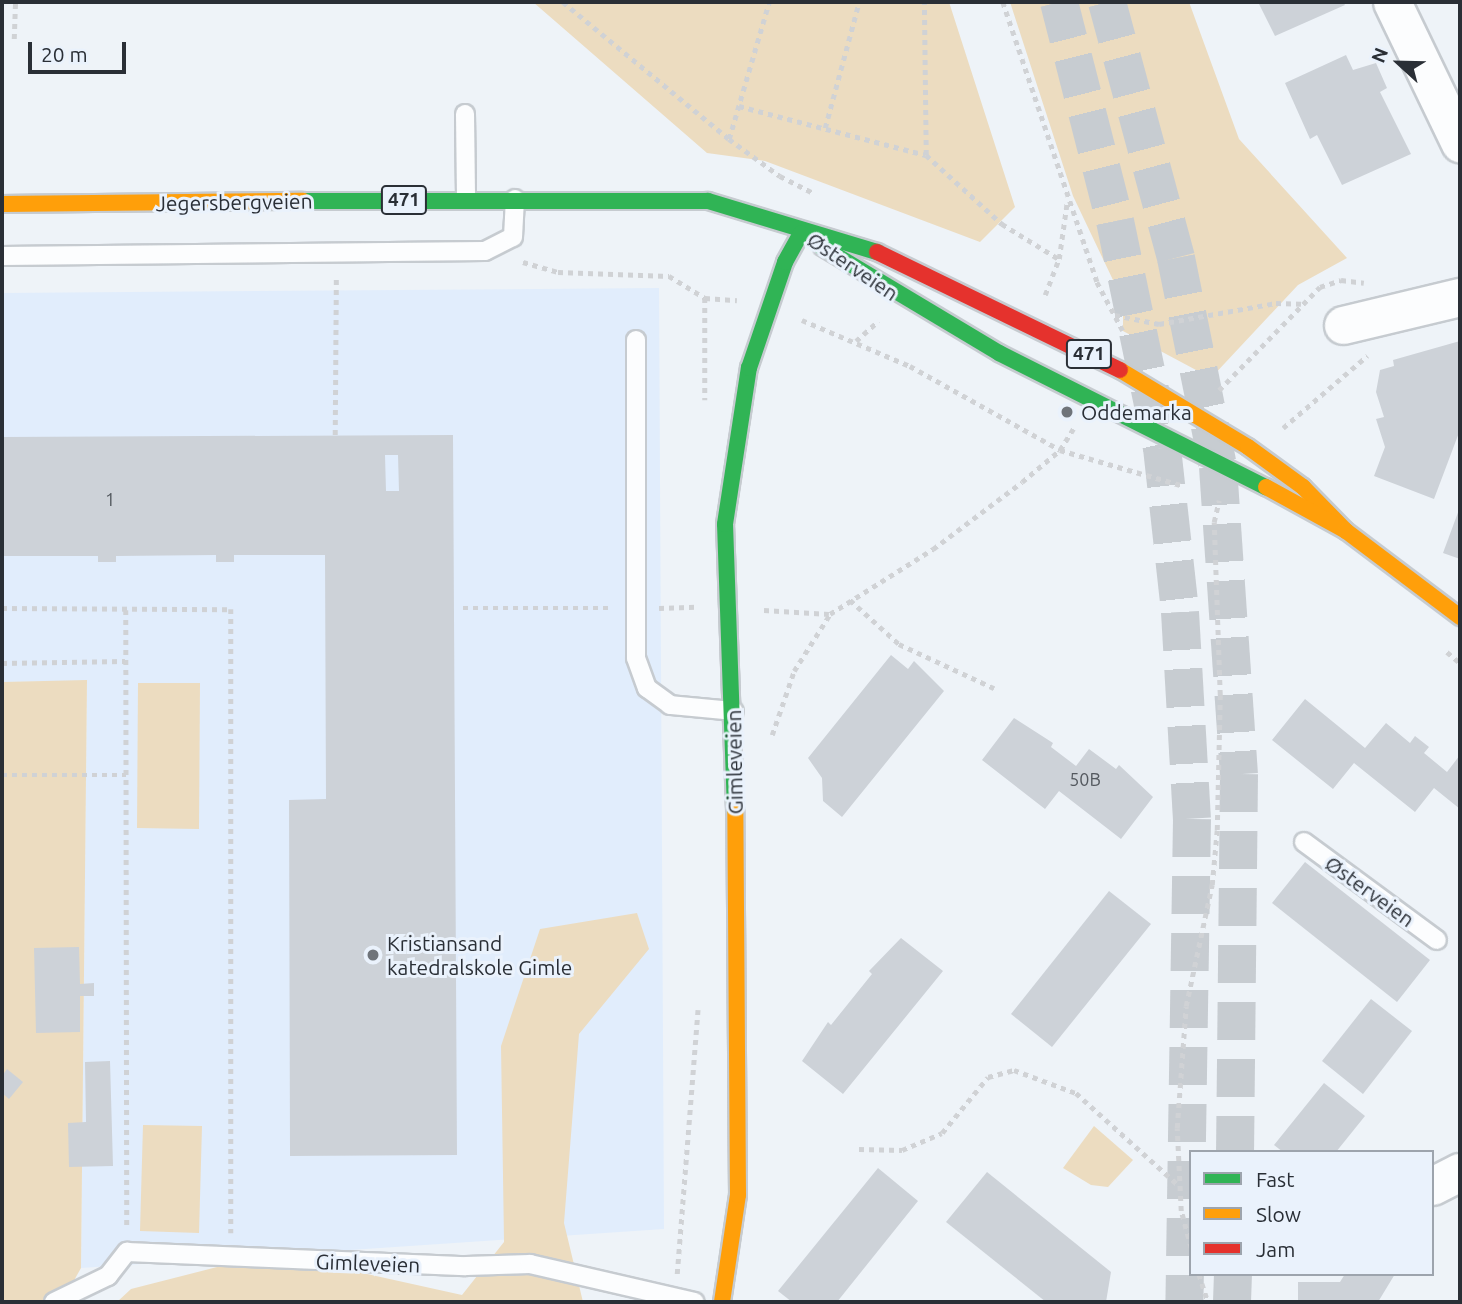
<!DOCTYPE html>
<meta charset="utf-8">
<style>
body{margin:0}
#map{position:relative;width:1462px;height:1304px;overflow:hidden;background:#eef3f8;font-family:Ubuntu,sans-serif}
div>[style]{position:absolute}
.built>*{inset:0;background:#e1edfc}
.green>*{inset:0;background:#ecdcc0}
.building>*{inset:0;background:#cdd2d8}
.highway-tunnel>*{height:38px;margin-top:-19px;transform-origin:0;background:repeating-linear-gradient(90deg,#c7ccd1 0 38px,transparent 0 57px)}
.path>*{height:4.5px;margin-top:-2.25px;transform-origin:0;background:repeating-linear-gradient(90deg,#d0d2d5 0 5px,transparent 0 10px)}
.roads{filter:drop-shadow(2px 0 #c6cbd0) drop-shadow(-2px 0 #c6cbd0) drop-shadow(0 2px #c6cbd0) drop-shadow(0 -2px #c6cbd0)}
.lane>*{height:18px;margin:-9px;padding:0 9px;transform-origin:9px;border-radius:9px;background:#fcfdfe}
.street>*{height:37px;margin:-18.5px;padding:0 18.5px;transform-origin:18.5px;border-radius:18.5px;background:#fcfdfe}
.fast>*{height:16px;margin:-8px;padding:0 8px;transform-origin:8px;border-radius:8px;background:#30b455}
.slow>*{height:16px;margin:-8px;padding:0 8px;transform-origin:8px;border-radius:8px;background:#ff9f0a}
.jam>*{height:16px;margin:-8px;padding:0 8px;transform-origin:8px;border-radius:8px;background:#e5322d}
.dots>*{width:19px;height:19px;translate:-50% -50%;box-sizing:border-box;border:4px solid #eaf2fc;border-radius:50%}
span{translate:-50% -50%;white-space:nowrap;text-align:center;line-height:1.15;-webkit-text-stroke:6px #eaf2fc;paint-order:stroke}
.number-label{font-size:18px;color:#53585e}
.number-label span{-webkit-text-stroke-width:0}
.shield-label span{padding:2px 5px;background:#eaf2fc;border:2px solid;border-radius:5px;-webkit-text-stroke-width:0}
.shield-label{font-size:19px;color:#2a2f36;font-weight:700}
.street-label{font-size:21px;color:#2a2f36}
.poi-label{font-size:21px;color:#2a2f36}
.left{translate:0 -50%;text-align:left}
.frame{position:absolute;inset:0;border:4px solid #2a2f36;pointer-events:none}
.legend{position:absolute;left:1189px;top:1150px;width:245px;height:126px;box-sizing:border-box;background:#eaf2fc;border:2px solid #9da4ad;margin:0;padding:9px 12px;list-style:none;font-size:21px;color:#2a2f36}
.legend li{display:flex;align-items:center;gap:14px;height:35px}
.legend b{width:35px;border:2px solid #9da4ad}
.north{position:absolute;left:1364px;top:28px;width:70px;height:70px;-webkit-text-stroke:5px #eaf2fc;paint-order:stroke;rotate:292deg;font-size:19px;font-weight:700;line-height:28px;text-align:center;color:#2a2f36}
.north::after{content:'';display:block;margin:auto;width:24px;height:32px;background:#2a2f36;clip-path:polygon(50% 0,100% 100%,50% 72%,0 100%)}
.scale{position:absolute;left:28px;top:42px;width:98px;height:32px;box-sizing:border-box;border:4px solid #2a2f36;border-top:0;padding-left:9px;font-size:21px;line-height:24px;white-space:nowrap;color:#2a2f36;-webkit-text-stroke:5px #eaf2fc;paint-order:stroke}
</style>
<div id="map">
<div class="built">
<i style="clip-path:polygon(659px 288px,664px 1229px,81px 1268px,87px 681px,2px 682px,2px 293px)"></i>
</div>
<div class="green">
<i style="clip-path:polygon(533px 2px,949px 2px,1015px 207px,980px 242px,765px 161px,707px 153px)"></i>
<i style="clip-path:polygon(1010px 2px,1189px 2px,1239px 139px,1347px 258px,1298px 285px,1211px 378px,1123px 331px,1123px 301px,1073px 196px)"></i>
<i style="clip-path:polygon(87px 680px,81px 1268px,62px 1302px,2px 1302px,2px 682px)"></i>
<i style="clip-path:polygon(138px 683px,200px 683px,199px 829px,137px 828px)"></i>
<i style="clip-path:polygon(637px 913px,649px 949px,579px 1034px,564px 1223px,583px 1302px,117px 1302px,131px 1289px,272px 1253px,462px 1295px,504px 1242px,501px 1046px,540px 929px)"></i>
<i style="clip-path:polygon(143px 1125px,202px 1126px,199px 1233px,140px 1231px)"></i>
<i style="clip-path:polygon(1094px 1126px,1133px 1160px,1108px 1187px,1091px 1185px,1063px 1168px)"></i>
</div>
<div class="building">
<i style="clip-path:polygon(1258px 2px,1343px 2px,1345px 5px,1275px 36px)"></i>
<i style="clip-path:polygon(1346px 55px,1353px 70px,1376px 63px,1387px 88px,1380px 92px,1411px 154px,1342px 185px,1317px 135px,1310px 139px,1285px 83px)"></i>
<i style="clip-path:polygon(1460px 341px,1460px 430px,1434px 499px,1374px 476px,1385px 447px,1376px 419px,1384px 417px,1376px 392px,1380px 370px,1394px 366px,1393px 360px)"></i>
<i style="clip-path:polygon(evenodd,453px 435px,457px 1155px,290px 1156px,289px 800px,326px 799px,325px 555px,234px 555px,234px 562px,216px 562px,216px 555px,116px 556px,116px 562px,98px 562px,98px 556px,2px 556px,2px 437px,453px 435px,385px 455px,398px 455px,399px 491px,386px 491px,385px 455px)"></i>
<i style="clip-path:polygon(1460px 507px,1460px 559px,1443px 553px)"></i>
<i style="clip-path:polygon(891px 655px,908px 669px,914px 661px,944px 691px,842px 817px,823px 801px,822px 778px,808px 758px)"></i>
<i style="clip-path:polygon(1305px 699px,1365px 748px,1386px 723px,1410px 743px,1415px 736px,1429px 747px,1424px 753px,1447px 772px,1460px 755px,1460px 809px,1434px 788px,1415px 812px,1354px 763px,1333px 789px,1272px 740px)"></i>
<i style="clip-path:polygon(1014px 718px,1053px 743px,1051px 747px,1076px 766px,1089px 749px,1116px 769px,1119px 765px,1153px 797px,1121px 839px,1059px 791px,1045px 809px,982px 760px)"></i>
<i style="clip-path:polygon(1305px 862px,1430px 960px,1397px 1002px,1272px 903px)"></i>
<i style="clip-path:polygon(1109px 891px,1151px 924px,1052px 1047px,1011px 1014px)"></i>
<i style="clip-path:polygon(901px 938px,943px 971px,843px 1094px,802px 1061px,828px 1022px,831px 1025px,872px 974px,869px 971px)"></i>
<i style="clip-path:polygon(79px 947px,80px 984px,94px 983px,94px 996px,80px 996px,80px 1032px,36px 1033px,34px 948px)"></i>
<i style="clip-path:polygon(1371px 999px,1412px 1031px,1363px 1094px,1322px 1061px)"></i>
<i style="clip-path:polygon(110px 1061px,113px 1166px,69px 1167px,68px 1123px,86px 1122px,85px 1062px)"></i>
<i style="clip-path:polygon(7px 1069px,23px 1082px,9px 1099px,2px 1093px,2px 1076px)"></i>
<i style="clip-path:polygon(1324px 1083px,1365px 1116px,1336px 1152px,1283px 1152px,1274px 1145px)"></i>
<i style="clip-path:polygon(878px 1168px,918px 1201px,837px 1302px,792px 1302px,778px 1291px)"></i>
<i style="clip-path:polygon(987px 1172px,1111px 1272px,1106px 1302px,1046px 1302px,946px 1222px)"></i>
<i style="clip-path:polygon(1345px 1274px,1395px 1274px,1378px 1302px,1298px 1302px,1298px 1282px,1340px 1282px)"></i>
</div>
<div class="highway-tunnel">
<i style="left:1059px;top:2px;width:226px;rotate:75.7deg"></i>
<i style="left:1115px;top:221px;width:232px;rotate:78.3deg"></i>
<i style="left:1162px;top:448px;width:165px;rotate:83.7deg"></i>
<i style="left:1180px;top:612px;width:207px;rotate:86.7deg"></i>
<i style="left:1192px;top:819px;width:483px;rotate:90.9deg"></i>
<i style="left:1107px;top:2px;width:265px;rotate:74.9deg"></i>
<i style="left:1176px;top:258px;width:213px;rotate:78.6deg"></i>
<i style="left:1218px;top:467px;width:308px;rotate:86.1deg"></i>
<i style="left:1239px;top:774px;width:378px;rotate:90.6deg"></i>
<i style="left:1232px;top:1302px;width:28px;rotate:-88deg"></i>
</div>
<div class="path">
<i style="left:563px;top:2px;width:215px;rotate:39.5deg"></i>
<i style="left:729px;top:139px;width:143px;rotate:-73.7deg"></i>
<i style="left:1003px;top:2px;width:295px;rotate:71.4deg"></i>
<i style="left:1097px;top:282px;width:55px;rotate:62deg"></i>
<i style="left:14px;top:39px;width:37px;rotate:-88deg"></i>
<i style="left:739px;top:106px;width:193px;rotate:14.7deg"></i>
<i style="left:926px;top:155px;width:153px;rotate:-90.7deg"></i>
<i style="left:825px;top:128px;width:131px;rotate:-74.9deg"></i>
<i style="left:729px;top:139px;width:63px;rotate:36deg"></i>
<i style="left:780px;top:176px;width:38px;rotate:27deg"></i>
<i style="left:926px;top:155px;width:103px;rotate:42.2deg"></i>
<i style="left:1002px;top:224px;width:67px;rotate:31.6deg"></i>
<i style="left:523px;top:262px;width:36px;rotate:16deg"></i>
<i style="left:558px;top:272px;width:111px;rotate:2.1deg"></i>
<i style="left:669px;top:276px;width:42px;rotate:31.4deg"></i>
<i style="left:705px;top:298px;width:32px;rotate:4deg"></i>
<i style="left:1045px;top:295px;width:39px;rotate:-69deg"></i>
<i style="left:1059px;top:259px;width:58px;rotate:-82deg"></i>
<i style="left:705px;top:298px;width:102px;rotate:90deg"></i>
<i style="left:1115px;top:315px;width:45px;rotate:11.6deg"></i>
<i style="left:1159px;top:324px;width:119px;rotate:-10.2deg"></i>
<i style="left:1276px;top:303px;width:25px;rotate:2deg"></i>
<i style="left:802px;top:320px;width:117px;rotate:23.1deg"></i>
<i style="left:910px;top:366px;width:172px;rotate:29.2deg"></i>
<i style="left:1060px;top:450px;width:129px;rotate:16.2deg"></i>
<i style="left:856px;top:341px;width:30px;rotate:-42deg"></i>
<i style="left:1219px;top:390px;width:144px;rotate:-45.6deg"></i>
<i style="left:1320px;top:287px;width:22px;rotate:-18deg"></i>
<i style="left:1341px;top:280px;width:23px;rotate:7deg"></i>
<i style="left:1283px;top:428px;width:111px;rotate:-40.6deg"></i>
<i style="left:335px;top:435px;width:160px;rotate:-89.6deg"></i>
<i style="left:850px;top:600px;width:66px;rotate:41.9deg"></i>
<i style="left:899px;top:644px;width:105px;rotate:24.9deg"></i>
<i style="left:2px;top:608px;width:229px;rotate:0.3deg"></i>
<i style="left:231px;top:609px;width:624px;rotate:90deg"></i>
<i style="left:463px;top:608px;width:149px"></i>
<i style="left:659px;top:608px;width:37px;rotate:-2deg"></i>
<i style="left:126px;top:610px;width:617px;rotate:89.91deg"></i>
<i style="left:764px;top:610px;width:65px;rotate:3.5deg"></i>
<i style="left:1447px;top:652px;width:17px;rotate:40deg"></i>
<i style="left:2px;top:663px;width:123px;rotate:-0.9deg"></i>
<i style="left:772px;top:735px;width:68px;rotate:-71deg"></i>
<i style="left:794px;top:671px;width:67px;rotate:-57.7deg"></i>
<i style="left:830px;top:614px;width:122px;rotate:-32.3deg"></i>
<i style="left:933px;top:549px;width:111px;rotate:-37deg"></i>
<i style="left:1022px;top:482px;width:50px;rotate:-40.1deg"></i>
<i style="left:1060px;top:450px;width:25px;rotate:-58deg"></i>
<i style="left:2px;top:775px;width:124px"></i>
<i style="left:859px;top:1149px;width:43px;rotate:1.3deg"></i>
<i style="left:902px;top:1150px;width:43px;rotate:-23deg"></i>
<i style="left:942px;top:1133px;width:72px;rotate:-50.6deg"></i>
<i style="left:988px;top:1077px;width:27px;rotate:-15deg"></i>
<i style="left:1014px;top:1070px;width:66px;rotate:20.4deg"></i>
<i style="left:1076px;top:1093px;width:136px;rotate:42deg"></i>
<i style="left:1191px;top:1248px;width:38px;rotate:-105deg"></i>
<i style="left:1181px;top:1211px;width:83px;rotate:-92.8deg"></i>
<i style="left:1177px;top:1128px;width:122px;rotate:-85.8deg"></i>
<i style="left:1186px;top:1006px;width:124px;rotate:-77.9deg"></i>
<i style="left:1212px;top:885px;width:55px;rotate:-84.8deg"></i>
<i style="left:1217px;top:830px;width:135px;rotate:-88.7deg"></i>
<i style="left:1220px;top:695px;width:173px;rotate:-92deg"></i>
<i style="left:1214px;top:522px;width:22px;rotate:-77deg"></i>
<i style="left:677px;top:1274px;width:265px;rotate:-85.5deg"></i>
<i style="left:1199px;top:1274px;width:29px;rotate:72deg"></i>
</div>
<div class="roads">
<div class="lane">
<i style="left:465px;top:114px;width:86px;rotate:89.3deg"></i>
<i style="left:2px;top:256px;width:483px;rotate:-0.6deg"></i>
<i style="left:485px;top:251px;width:31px;rotate:-27deg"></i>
<i style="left:513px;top:237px;width:38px;rotate:-87deg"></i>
<i style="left:636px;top:340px;width:318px;rotate:90deg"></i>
<i style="left:636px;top:658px;width:32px;rotate:70deg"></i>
<i style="left:647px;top:688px;width:29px;rotate:36deg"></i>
<i style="left:670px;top:705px;width:64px;rotate:5.4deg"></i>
<i style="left:1304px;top:842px;width:165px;rotate:36.4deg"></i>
<i style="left:54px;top:1302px;width:60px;rotate:-25.7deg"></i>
<i style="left:108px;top:1276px;width:31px;rotate:-52deg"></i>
<i style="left:127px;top:1252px;width:339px;rotate:2.4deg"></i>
<i style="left:466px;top:1266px;width:64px;rotate:-1.8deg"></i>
<i style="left:530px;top:1264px;width:169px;rotate:13deg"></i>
</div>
<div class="street">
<i style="left:1392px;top:2px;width:157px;rotate:64.3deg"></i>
<i style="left:1343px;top:325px;width:120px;rotate:-13.5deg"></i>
<i style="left:1432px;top:1186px;width:31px;rotate:-27deg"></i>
</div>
<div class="fast">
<i style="left:303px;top:201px;width:405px"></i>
<i style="left:708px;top:201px;width:177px;rotate:16.8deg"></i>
<i style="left:822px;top:247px;width:206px;rotate:30.9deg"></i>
<i style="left:999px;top:353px;width:299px;rotate:26.7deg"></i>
<i style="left:735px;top:810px;width:286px;rotate:-92deg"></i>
<i style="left:725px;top:524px;width:158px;rotate:-81.3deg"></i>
<i style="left:749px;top:368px;width:112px;rotate:-71.2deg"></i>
<i style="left:785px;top:262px;width:33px;rotate:-61deg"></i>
</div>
<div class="slow">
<i style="left:2px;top:204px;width:301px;rotate:-0.6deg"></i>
<i style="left:1120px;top:370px;width:149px;rotate:31deg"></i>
<i style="left:1248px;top:447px;width:68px;rotate:36deg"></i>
<i style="left:1303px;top:487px;width:62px;rotate:45.7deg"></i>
<i style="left:1266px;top:487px;width:91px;rotate:28.8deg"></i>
<i style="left:1346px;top:531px;width:143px;rotate:37deg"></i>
<i style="left:722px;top:1302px;width:108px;rotate:-81.5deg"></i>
<i style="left:738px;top:1195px;width:385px;rotate:-90.4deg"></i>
</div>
<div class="jam">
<i style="left:877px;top:252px;width:270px;rotate:25.9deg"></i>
</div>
</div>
<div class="dots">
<i style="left:1067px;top:412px;background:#6f747a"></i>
<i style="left:373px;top:955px;background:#6f747a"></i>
</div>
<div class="number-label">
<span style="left:110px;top:499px">1</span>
<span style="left:1085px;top:779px">50B</span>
</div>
<div class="shield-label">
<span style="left:404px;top:200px">471</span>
<span style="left:1089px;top:354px">471</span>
</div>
<div class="street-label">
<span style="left:234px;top:202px;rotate:-1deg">Jegersbergveien</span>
<span style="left:853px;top:266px;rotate:34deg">Østerveien</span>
<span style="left:734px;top:762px;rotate:-91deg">Gimleveien</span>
<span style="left:1370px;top:891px;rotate:36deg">Østerveien</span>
<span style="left:368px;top:1263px;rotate:2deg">Gimleveien</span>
</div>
<div class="poi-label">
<span class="left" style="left:1081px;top:412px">Oddemarka</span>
<span class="left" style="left:387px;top:955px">Kristiansand<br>katedralskole Gimle</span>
</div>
<div class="frame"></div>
<ul class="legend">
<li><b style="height:9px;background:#30b455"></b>Fast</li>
<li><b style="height:9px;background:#ff9f0a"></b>Slow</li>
<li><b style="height:9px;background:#e5322d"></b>Jam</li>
</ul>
<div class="north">N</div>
<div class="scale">20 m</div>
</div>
